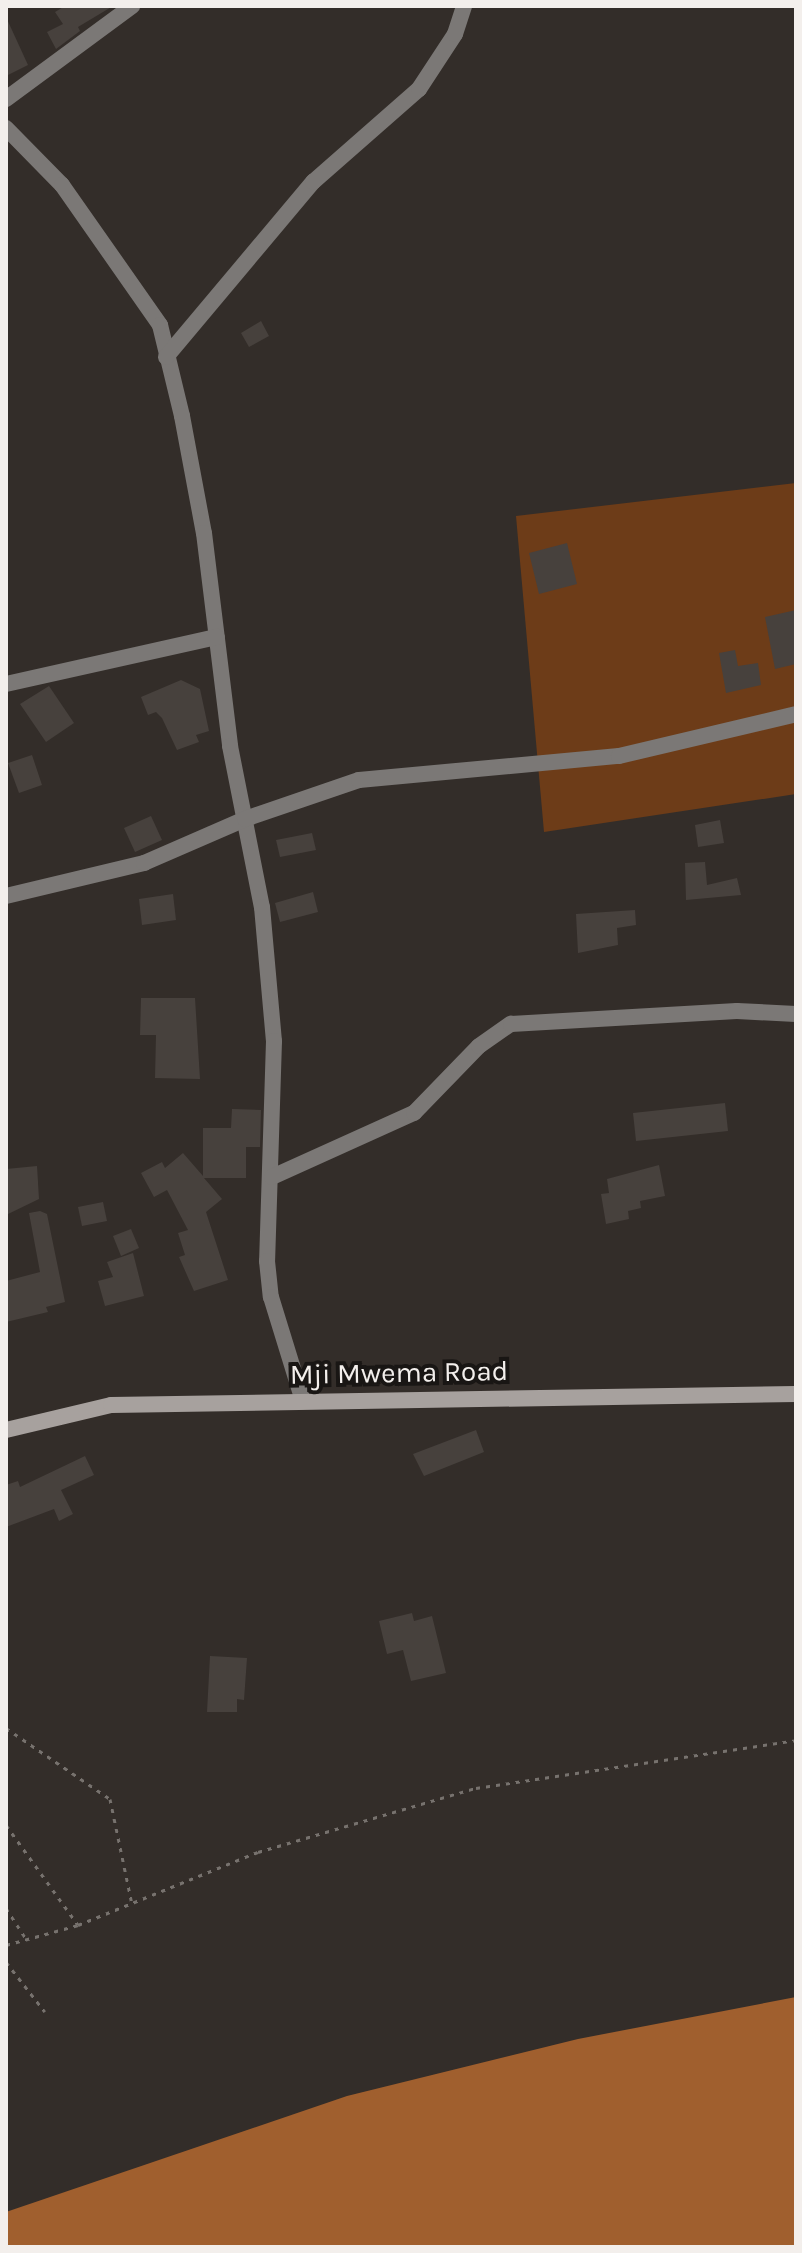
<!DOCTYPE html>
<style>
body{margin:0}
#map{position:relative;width:802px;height:2253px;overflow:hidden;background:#332d29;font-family:Karla,sans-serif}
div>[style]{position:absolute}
.green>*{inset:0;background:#6d3c18}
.water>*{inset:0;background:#a05f2e}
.building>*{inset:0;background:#47413d}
.path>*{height:3px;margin-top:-1.5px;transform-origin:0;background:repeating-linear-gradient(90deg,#77726e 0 4px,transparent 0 10px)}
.minor>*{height:16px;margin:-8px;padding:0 8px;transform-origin:8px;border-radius:8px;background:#7b7876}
.secondary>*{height:16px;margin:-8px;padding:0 8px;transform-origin:8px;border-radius:8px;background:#a7a19e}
span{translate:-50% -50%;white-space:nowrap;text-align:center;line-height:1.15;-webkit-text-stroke:8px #191614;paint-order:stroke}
.street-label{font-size:28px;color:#f3efec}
.frame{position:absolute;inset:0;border:8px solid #f3efec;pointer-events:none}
</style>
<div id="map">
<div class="green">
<i style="clip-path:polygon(796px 483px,796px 794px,544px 832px,516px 516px)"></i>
</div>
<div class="water">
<i style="clip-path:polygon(796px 1997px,796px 2247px,6px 2247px,6px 2212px,347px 2096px,578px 2039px)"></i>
</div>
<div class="building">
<i style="clip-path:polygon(65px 6px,113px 6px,78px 27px,80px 31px,56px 49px,47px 32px,63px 24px,55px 12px)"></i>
<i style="clip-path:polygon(6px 17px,28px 65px,6px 76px)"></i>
<i style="clip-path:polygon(261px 321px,269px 336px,249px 347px,241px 333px)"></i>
<i style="clip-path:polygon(567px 543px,577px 584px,539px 594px,529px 553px)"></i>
<i style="clip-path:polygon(796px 610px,796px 664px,775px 669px,765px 617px)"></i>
<i style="clip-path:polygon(735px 650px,738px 666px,758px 663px,761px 685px,726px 693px,719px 653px)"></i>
<i style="clip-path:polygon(181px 680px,200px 689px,209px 731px,196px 735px,199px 742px,177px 750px,162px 718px,156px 712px,148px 715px,141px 697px)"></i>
<i style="clip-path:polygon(49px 686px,74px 723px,46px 742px,20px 704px)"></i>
<i style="clip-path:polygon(32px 755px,42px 785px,19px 793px,8px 763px)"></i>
<i style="clip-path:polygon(151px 816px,162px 840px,135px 852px,124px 828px)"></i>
<i style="clip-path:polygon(720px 820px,724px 843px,698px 847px,695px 825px)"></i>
<i style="clip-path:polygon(312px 833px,316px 850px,280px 857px,276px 840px)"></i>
<i style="clip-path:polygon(705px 862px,707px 885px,737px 878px,741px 895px,686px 900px,685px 863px)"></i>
<i style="clip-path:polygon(313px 892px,318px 912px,280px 922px,275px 903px)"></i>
<i style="clip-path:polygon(173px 894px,176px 920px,142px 925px,139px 899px)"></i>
<i style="clip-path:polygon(635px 910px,636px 925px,617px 928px,618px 945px,578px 953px,576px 914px)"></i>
<i style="clip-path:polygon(141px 998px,195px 998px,200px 1079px,155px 1078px,156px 1035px,140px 1035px)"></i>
<i style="clip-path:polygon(725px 1103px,728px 1131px,636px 1141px,633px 1113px)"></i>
<i style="clip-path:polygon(232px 1109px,261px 1110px,260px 1147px,246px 1147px,246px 1178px,204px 1178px,222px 1199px,206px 1212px,228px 1280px,194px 1291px,179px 1257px,185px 1255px,178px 1233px,188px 1230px,167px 1190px,154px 1197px,141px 1173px,162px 1162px,165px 1168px,183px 1153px,203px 1176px,203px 1128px,231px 1128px)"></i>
<i style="clip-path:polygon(659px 1165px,665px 1196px,640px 1201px,641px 1208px,628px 1211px,629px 1219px,606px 1224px,601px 1194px,609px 1193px,607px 1179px)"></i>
<i style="clip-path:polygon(37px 1166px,39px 1199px,6px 1215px,6px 1169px)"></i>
<i style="clip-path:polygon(103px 1202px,107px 1221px,82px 1226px,78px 1207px)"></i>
<i style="clip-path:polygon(40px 1211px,47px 1214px,65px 1302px,46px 1307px,48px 1312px,6px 1322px,6px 1281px,40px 1272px,29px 1213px)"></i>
<i style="clip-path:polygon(131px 1229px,139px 1248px,121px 1256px,113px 1236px)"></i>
<i style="clip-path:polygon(133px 1253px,144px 1296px,105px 1306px,98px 1281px,113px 1277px,107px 1262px)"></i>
<i style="clip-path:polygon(476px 1430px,484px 1452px,424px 1476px,413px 1454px)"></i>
<i style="clip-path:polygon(85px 1456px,94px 1475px,61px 1490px,73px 1514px,59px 1521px,54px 1509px,6px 1527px,6px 1485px,18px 1481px,20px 1487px)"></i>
<i style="clip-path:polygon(412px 1613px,414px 1621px,432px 1616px,446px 1673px,411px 1681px,403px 1650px,387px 1654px,379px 1621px)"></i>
<i style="clip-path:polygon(210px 1656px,247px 1658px,244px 1700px,237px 1699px,237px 1712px,207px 1712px)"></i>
</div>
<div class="path">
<i style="left:6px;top:1728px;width:126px;rotate:34.3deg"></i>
<i style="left:110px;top:1799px;width:107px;rotate:78.2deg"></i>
<i style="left:6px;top:1825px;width:123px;rotate:54.2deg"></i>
<i style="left:6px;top:1908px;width:37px;rotate:57deg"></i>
<i style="left:6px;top:1945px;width:75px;rotate:-15.5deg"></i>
<i style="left:78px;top:1925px;width:194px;rotate:-22.1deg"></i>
<i style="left:258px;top:1852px;width:227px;rotate:-16.4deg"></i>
<i style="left:476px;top:1788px;width:324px;rotate:-8.5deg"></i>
<i style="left:6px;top:1962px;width:63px;rotate:52deg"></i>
</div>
<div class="minor">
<i style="left:6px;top:99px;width:157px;rotate:-36.4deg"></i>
<i style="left:6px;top:128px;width:80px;rotate:45.5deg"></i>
<i style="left:62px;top:185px;width:171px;rotate:55deg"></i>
<i style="left:160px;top:325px;width:94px;rotate:76.4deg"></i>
<i style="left:182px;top:416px;width:119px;rotate:79.4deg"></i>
<i style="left:204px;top:533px;width:215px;rotate:83deg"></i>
<i style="left:230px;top:746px;width:164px;rotate:78.8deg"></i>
<i style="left:262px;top:907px;width:135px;rotate:84.9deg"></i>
<i style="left:274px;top:1041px;width:220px;rotate:91.8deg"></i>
<i style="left:267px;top:1261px;width:36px;rotate:84deg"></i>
<i style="left:271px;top:1297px;width:109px;rotate:72.9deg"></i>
<i style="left:166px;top:357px;width:229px;rotate:-50deg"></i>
<i style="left:313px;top:182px;width:141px;rotate:-41.3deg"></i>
<i style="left:419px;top:89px;width:66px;rotate:-56.8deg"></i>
<i style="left:455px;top:34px;width:29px;rotate:-72deg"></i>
<i style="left:6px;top:684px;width:216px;rotate:-12.6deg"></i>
<i style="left:6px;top:896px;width:142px;rotate:-13.4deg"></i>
<i style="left:144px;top:863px;width:110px;rotate:-23.5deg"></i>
<i style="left:245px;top:819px;width:120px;rotate:-18.9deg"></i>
<i style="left:359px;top:780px;width:261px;rotate:-5.3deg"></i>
<i style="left:619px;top:756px;width:182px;rotate:-13.3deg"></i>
<i style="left:272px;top:1177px;width:156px;rotate:-24.3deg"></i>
<i style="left:414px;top:1113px;width:93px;rotate:-45.9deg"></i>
<i style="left:479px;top:1046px;width:39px;rotate:-35deg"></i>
<i style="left:511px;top:1024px;width:226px;rotate:-3.3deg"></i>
<i style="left:737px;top:1011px;width:59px;rotate:2.9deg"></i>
</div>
<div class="secondary">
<i style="left:6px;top:1430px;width:108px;rotate:-13.4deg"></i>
<i style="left:111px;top:1405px;width:685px;rotate:-0.92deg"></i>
</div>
<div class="street-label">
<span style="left:399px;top:1373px;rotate:-1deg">Mji Mwema Road</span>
</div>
<div class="frame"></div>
</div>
